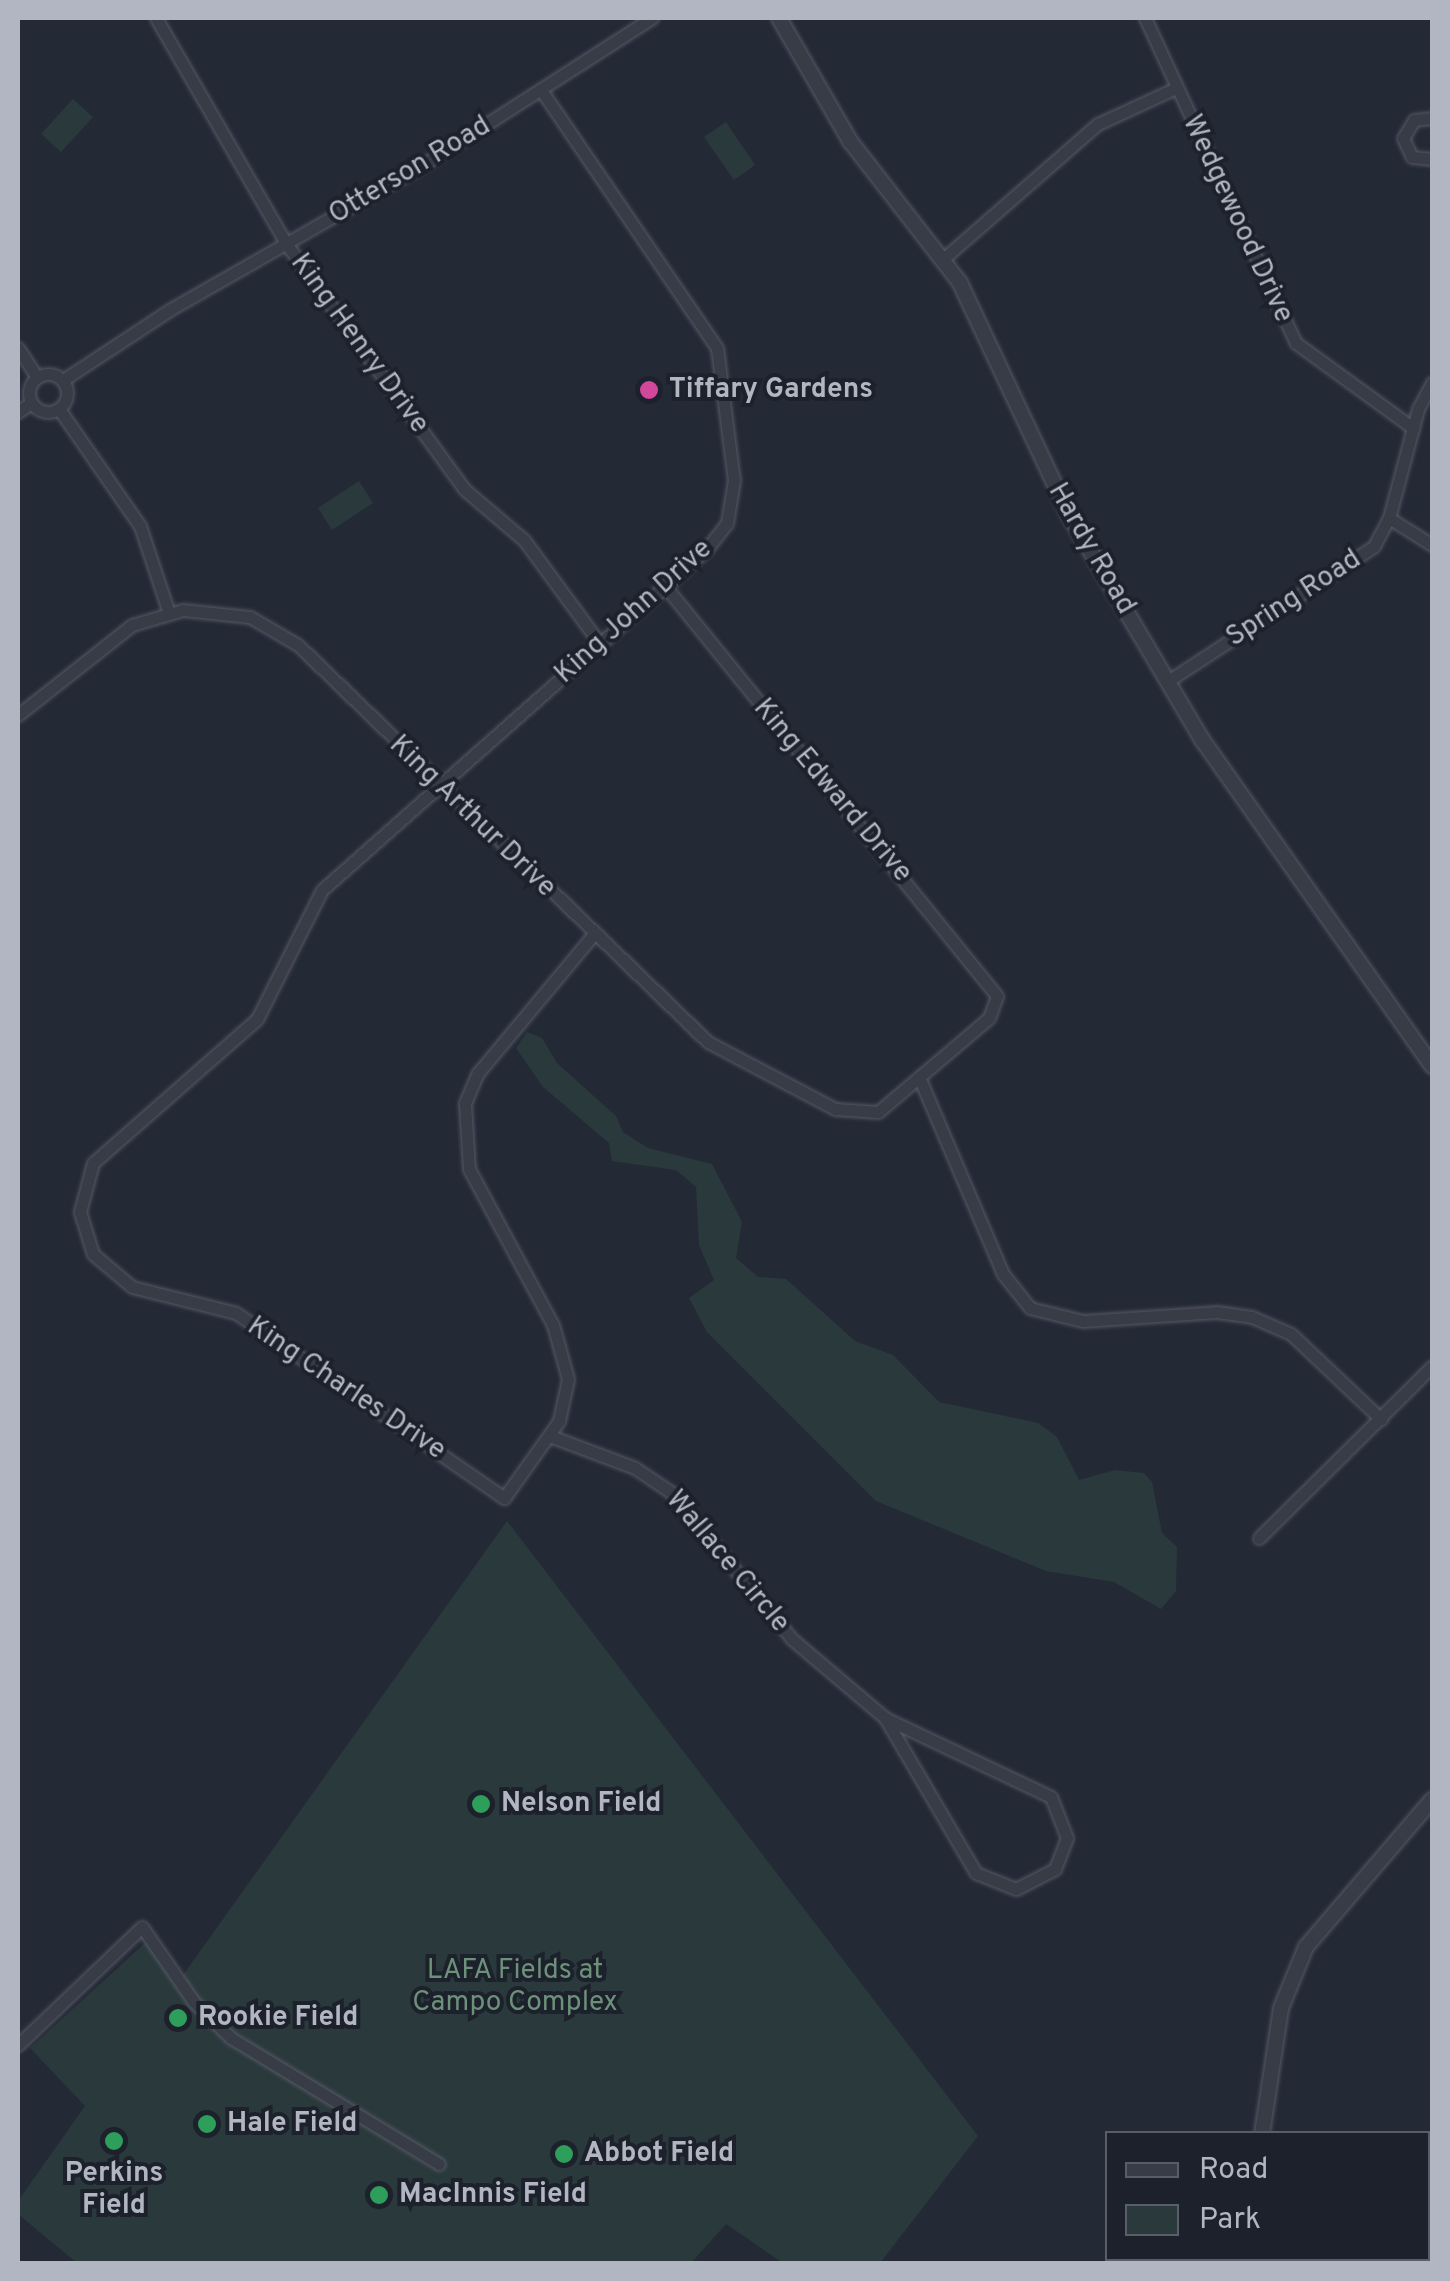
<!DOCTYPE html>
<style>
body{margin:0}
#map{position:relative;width:1450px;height:2281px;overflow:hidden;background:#242936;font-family:Overpass,sans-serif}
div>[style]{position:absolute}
.green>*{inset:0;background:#2a393b}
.roads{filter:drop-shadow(0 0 2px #555964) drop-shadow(0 0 2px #555964)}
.minor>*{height:11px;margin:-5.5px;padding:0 5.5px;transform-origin:5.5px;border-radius:5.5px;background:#373c47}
.minor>.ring{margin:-5.5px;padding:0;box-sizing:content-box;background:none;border:11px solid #373c47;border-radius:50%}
.tertiary>*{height:14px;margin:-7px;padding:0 7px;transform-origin:7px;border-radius:7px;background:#373c47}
.dots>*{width:28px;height:28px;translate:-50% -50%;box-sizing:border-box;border:5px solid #1c212b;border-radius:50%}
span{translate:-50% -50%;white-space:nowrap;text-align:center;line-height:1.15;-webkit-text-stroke:8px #1c212b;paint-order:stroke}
.street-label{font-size:28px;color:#b2b6c3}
.poi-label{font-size:28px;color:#b2b6c3;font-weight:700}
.left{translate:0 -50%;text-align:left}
.park-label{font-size:28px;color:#6c9079}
.frame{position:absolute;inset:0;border:20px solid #b2b6c3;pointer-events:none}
.legend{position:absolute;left:1105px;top:2131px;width:325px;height:130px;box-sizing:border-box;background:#1c212b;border:2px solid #585d68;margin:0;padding:12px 18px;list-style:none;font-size:30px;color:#b2b6c3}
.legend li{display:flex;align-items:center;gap:20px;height:50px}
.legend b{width:50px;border:2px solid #585d68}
</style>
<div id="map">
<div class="green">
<i style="clip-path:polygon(73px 99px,93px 117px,61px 152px,41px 134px)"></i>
<i style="clip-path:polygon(726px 122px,755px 165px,734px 180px,704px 137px)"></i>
<i style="clip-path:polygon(359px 481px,373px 503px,332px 530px,318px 508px)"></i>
<i style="clip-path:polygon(527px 1032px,542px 1038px,557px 1063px,616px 1116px,623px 1132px,648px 1148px,712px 1164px,742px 1222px,736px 1258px,758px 1277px,786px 1279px,855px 1341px,893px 1355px,939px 1402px,1038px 1423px,1057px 1437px,1079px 1480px,1115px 1470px,1144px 1473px,1152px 1482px,1162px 1533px,1177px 1547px,1176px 1591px,1161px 1609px,1114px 1582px,1046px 1571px,876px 1501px,707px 1332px,689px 1298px,714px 1280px,699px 1245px,696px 1187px,676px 1170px,612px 1161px,609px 1143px,543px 1087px,516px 1048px)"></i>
<i style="clip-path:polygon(507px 1521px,978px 2136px,880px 2263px,783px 2263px,726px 2224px,691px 2263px,77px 2263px,18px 2214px,18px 2201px,85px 2106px,30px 2048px,146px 1942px,176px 1985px)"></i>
</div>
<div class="roads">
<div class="minor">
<i style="left:156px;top:18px;width:262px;rotate:60deg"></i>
<i style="left:287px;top:245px;width:301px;rotate:54deg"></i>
<i style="left:464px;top:489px;width:79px;rotate:40.4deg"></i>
<i style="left:524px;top:540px;width:129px;rotate:53.8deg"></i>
<i style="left:1145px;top:18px;width:358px;rotate:65.1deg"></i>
<i style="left:1296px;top:343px;width:145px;rotate:36deg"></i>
<i style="left:541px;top:90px;width:312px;rotate:55.7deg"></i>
<i style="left:717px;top:348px;width:133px;rotate:82.7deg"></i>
<i style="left:734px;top:480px;width:44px;rotate:99.2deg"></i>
<i style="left:727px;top:523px;width:33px;rotate:128deg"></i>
<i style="left:707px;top:549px;width:514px;rotate:138.47deg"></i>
<i style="left:322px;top:890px;width:144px;rotate:116.7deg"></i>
<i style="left:257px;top:1019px;width:218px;rotate:138.7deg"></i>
<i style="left:93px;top:1163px;width:51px;rotate:104.9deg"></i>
<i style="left:80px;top:1212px;width:44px;rotate:72.8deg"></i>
<i style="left:93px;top:1254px;width:51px;rotate:40.2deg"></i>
<i style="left:132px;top:1287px;width:107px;rotate:14deg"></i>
<i style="left:236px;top:1313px;width:326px;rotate:34.6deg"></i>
<i style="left:504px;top:1498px;width:95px;rotate:-54.5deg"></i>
<i style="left:559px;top:1421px;width:43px;rotate:-77.9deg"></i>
<i style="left:568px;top:1379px;width:56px;rotate:-105.5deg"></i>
<i style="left:553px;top:1325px;width:177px;rotate:-118.3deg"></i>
<i style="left:469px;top:1169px;width:66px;rotate:-93.5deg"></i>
<i style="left:465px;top:1103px;width:33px;rotate:-67deg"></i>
<i style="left:478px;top:1073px;width:180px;rotate:-50.2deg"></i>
<i style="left:1432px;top:118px;width:18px;rotate:174deg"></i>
<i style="left:1414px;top:120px;width:21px;rotate:121deg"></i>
<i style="left:1403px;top:138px;width:21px;rotate:65deg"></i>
<i style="left:1412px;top:157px;width:20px;rotate:6deg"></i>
<i style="left:943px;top:259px;width:206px;rotate:-41.1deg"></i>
<i style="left:1098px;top:124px;width:86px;rotate:-24.8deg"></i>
<i style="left:18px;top:348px;width:35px;rotate:57deg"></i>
<i class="ring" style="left:29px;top:374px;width:27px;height:27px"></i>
<i style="left:63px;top:380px;width:129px;rotate:-33.3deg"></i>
<i style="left:171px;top:309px;width:281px;rotate:-29.7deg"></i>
<i style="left:415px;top:170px;width:282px;rotate:-32.7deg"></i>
<i style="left:59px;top:409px;width:142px;rotate:55.3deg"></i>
<i style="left:140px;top:526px;width:92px;rotate:71.6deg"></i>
<i style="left:18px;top:412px;width:16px;rotate:-35deg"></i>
<i style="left:1389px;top:518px;width:51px;rotate:32.1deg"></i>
<i style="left:1168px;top:681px;width:246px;rotate:-33.2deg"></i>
<i style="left:1374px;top:546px;width:32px;rotate:-62deg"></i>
<i style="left:1389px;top:518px;width:113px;rotate:-75.1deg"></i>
<i style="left:1418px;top:409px;width:30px;rotate:-62deg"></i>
<i style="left:18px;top:715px;width:145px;rotate:-38.3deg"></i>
<i style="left:132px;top:625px;width:53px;rotate:-16.4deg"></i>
<i style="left:183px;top:610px;width:67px;rotate:6deg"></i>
<i style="left:250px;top:617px;width:56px;rotate:30.3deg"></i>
<i style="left:298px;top:645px;width:571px;rotate:44.08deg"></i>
<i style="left:708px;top:1042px;width:144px;rotate:27.8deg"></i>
<i style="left:835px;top:1109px;width:43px;rotate:4deg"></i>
<i style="left:878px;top:1112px;width:145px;rotate:-40.3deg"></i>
<i style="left:989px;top:1018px;width:23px;rotate:-70deg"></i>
<i style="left:997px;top:996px;width:528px;rotate:-129deg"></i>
<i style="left:919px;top:1077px;width:214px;rotate:66.9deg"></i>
<i style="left:1003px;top:1274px;width:43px;rotate:51.5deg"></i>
<i style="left:1030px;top:1308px;width:55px;rotate:13.8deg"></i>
<i style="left:1083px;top:1321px;width:134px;rotate:-3.8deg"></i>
<i style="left:1217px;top:1312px;width:35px;rotate:8deg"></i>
<i style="left:1252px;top:1317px;width:43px;rotate:23.6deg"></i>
<i style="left:1291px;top:1334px;width:124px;rotate:43.4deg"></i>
<i style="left:550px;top:1436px;width:91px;rotate:20.6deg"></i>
<i style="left:635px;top:1468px;width:45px;rotate:34deg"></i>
<i style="left:672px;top:1493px;width:189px;rotate:50.6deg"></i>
<i style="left:792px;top:1639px;width:122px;rotate:40.3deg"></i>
<i style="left:885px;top:1718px;width:180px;rotate:59.6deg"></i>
<i style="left:976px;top:1873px;width:43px;rotate:21.8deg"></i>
<i style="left:1016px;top:1889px;width:44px;rotate:-27.1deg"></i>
<i style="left:1055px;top:1869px;width:33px;rotate:-69deg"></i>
<i style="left:1067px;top:1838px;width:44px;rotate:-111.3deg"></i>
<i style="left:1051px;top:1797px;width:184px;rotate:-154.6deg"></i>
<i style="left:1259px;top:1538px;width:244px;rotate:-44.8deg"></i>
<i style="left:18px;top:2045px;width:171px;rotate:-43.6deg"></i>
<i style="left:142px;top:1927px;width:91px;rotate:55.3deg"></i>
<i style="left:194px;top:2002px;width:52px;rotate:44.2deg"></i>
<i style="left:231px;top:2038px;width:243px;rotate:31.2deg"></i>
</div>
<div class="tertiary">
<i style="left:779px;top:18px;width:142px;rotate:60deg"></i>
<i style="left:850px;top:141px;width:180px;rotate:52.2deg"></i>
<i style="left:960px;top:283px;width:254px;rotate:64.8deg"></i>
<i style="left:1068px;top:513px;width:265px;rotate:59.4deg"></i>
<i style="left:1203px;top:741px;width:398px;rotate:54.8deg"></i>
<i style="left:1262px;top:2134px;width:127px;rotate:-81.4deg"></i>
<i style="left:1281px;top:2008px;width:66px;rotate:-67.7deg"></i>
<i style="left:1306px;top:1947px;width:194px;rotate:-49.4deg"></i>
<i style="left:1248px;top:2264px;width:6px;rotate:-81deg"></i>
</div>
</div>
<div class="dots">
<i style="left:649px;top:390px;background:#d1479c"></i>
<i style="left:481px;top:1804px;background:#2e9e5b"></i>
<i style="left:178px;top:2018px;background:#2e9e5b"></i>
<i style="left:207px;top:2124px;background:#2e9e5b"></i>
<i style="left:114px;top:2141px;background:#2e9e5b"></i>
<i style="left:564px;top:2154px;background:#2e9e5b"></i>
<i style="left:379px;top:2195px;background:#2e9e5b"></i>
</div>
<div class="street-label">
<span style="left:410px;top:171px;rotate:-31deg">Otterson Road</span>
<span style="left:1237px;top:219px;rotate:65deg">Wedgewood Drive</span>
<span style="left:359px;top:344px;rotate:54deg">King Henry Drive</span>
<span style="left:1091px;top:549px;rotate:60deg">Hardy Road</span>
<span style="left:1294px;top:599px;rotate:-33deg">Spring Road</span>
<span style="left:634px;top:612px;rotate:-42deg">King John Drive</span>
<span style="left:832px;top:791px;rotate:50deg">King Edward Drive</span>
<span style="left:472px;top:817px;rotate:44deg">King Arthur Drive</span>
<span style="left:346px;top:1389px;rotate:34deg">King Charles Drive</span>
<span style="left:727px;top:1562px;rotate:50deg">Wallace Circle</span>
</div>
<div class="poi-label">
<span class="left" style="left:669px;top:390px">Tiffary Gardens</span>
<span class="left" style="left:501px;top:1804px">Nelson Field</span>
<span class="left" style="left:198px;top:2018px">Rookie Field</span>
<span class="left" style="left:227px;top:2124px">Hale Field</span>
<span class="left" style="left:584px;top:2154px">Abbot Field</span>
<span style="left:114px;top:2190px">Perkins<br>Field</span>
<span class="left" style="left:399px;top:2195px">MacInnis Field</span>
</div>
<div class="park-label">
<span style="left:515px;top:1987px">LAFA Fields at<br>Campo Complex</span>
</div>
<div class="frame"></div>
<ul class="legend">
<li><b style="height:12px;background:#373c47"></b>Road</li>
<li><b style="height:28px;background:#2a393b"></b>Park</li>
</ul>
</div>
